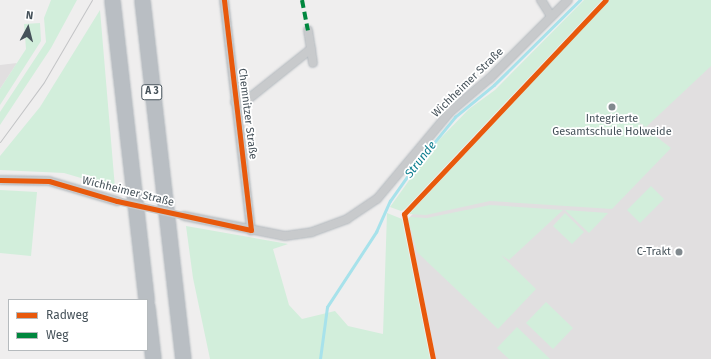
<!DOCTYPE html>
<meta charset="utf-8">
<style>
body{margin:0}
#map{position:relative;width:711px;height:359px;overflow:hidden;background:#efeeee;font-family:"Fira Sans",sans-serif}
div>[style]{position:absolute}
.education>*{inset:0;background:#e1dfe0}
.green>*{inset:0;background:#d2eedb}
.stream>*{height:2.5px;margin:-1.25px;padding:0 1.25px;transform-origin:1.25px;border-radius:1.25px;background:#a7e2eb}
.roads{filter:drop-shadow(0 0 1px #b3b9be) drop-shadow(0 0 1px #b3b9be)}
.minor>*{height:8px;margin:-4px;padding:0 4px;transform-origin:4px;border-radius:4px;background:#c8cacc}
.motorway>*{height:15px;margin:-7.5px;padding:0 7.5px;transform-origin:7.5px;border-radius:7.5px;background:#b9bec3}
.tram>*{height:1px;margin:-0.5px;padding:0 0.5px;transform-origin:0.5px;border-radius:0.5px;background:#c3c4c6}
.minor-bridge>*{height:8px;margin:-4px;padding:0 4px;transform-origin:4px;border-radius:4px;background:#c8cacc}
.quiet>*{height:4px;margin-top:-2px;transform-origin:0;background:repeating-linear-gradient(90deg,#00873e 0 8px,transparent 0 12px)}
.cycleway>*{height:5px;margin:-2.5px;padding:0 2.5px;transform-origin:2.5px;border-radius:2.5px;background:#e8590c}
.dots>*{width:11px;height:11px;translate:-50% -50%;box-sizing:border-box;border:2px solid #fff;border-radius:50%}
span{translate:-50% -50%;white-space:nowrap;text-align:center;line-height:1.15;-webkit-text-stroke:3.5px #fff;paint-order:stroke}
.shield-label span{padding:1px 3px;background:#fff;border:1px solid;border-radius:3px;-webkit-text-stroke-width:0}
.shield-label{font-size:10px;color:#46525a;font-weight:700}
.street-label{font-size:11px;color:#46525a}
.poi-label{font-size:11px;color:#46525a}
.right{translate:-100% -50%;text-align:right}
.water-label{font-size:12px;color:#0e7e8f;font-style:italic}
.legend{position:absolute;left:8px;top:299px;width:140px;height:52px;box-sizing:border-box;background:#fff;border:1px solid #b5babd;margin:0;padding:5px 7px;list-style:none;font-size:12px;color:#46525a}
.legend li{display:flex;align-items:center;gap:8px;height:20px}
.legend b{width:20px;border:1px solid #b5babd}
.north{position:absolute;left:8px;top:8px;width:40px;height:40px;-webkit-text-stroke:3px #fff;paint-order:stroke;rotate:7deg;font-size:11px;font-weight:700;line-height:16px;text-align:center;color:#46525a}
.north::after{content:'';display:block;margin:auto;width:14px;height:18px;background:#46525a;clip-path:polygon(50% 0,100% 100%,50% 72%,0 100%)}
</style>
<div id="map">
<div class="education">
<i style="clip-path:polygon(615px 0,711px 0,711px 359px,436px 359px,408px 219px)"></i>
<i style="clip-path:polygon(17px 63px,0 89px,0 65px)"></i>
</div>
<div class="green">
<i style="clip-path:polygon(51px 0,77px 0,51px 48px,0 125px,0 112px,46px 42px,44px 18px)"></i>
<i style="clip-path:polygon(584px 0,602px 0,405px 209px,401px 211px,390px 207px,436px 143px,469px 109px,495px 90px)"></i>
<i style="clip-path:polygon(609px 0,711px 0,711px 66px,646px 127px,629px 116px,671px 148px,612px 209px,490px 201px,426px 215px,409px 214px)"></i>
<i style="clip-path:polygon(100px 10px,115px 188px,64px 173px,0 170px,0 156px,40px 107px)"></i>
<i style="clip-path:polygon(40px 23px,41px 41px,0 105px,0 89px,26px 49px,24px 24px)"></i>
<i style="clip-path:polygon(651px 186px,664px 199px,640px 223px,627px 210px)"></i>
<i style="clip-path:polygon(0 190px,37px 192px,31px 256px,0 253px)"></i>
<i style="clip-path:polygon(490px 205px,563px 210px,509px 260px,501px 255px,536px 289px,498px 329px,417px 252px,408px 219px,410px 217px,427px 218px)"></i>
<i style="clip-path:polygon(565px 210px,608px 213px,589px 233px)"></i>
<i style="clip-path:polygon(387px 213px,402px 219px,430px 359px,210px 359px,193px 278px,186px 226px,288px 244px,273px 249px,289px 305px,302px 319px,335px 311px,348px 326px,383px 334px)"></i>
<i style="clip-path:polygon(565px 213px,584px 232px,572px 244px,553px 226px)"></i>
<i style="clip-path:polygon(546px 302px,573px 328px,553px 349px,526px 323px)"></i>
<i style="clip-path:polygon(517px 327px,550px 359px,509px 359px,497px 348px)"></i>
</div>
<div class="stream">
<i style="left:320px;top:359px;width:52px;rotate:-82.3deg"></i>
<i style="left:327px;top:307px;width:90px;rotate:-56.8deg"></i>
<i style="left:376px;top:232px;width:34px;rotate:-66deg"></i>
<i style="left:390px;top:201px;width:35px;rotate:-55deg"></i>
<i style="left:410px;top:172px;width:71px;rotate:-50.7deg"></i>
<i style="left:455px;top:117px;width:50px;rotate:-39.4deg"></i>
<i style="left:494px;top:85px;width:121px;rotate:-44.7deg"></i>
</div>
<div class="roads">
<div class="minor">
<i style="left:224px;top:0;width:232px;rotate:83.3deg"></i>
<i style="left:541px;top:0;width:19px;rotate:58deg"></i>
<i style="left:311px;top:49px;width:14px;rotate:82deg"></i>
<i style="left:235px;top:102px;width:12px;rotate:-9deg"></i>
<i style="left:247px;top:100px;width:82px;rotate:-38.6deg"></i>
<i style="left:311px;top:49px;width:19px;rotate:-99deg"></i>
<i style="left:0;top:180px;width:49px;rotate:1.2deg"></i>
<i style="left:49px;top:181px;width:71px;rotate:16.4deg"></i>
<i style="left:184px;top:216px;width:103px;rotate:11.2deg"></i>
<i style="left:285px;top:236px;width:27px;rotate:-8deg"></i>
<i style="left:312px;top:232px;width:37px;rotate:-20deg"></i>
<i style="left:347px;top:219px;width:36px;rotate:-34deg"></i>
<i style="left:377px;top:199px;width:114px;rotate:-50deg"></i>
<i style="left:450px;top:112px;width:52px;rotate:-40.4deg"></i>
<i style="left:490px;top:78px;width:110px;rotate:-45deg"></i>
</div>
<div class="motorway">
<i style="left:112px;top:0;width:302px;rotate:83.5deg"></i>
<i style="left:142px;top:0;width:361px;rotate:83.5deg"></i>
<i style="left:147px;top:307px;width:52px;rotate:83.4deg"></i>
</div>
</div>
<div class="tram">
<i style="left:0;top:142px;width:74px;rotate:-53.7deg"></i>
<i style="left:44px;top:82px;width:95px;rotate:-59.7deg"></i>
</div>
<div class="minor-bridge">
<i style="left:117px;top:201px;width:69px;rotate:12.6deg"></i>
</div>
<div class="quiet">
<i style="left:302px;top:0;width:31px;rotate:79deg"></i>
</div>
<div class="cycleway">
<i style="left:0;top:180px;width:49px;rotate:1.2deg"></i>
<i style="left:49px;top:181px;width:71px;rotate:16.4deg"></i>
<i style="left:117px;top:201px;width:137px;rotate:12.2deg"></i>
<i style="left:251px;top:230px;width:232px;rotate:-96.7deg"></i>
<i style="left:433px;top:359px;width:148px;rotate:-101.3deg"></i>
<i style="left:404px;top:214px;width:294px;rotate:-46.7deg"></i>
</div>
<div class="dots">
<i style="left:612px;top:107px;background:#81898e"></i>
<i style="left:679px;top:252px;background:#81898e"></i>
</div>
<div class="shield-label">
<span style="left:152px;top:92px">A 3</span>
</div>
<div class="street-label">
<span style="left:468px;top:83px;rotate:-44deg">Wichheimer Straße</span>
<span style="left:247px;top:114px;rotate:83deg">Chemnitzer Straße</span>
<span style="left:128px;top:192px;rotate:14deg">Wichheimer Straße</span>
</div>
<div class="poi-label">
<span style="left:612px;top:126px">Integrierte<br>Gesamtschule Holweide</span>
<span class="right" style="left:671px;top:252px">C-Trakt</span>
</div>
<div class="water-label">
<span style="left:421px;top:160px;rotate:-52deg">Strunde</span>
</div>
<ul class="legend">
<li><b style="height:5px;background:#e8590c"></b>Radweg</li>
<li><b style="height:5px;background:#00873e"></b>Weg</li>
</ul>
<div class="north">N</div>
</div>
